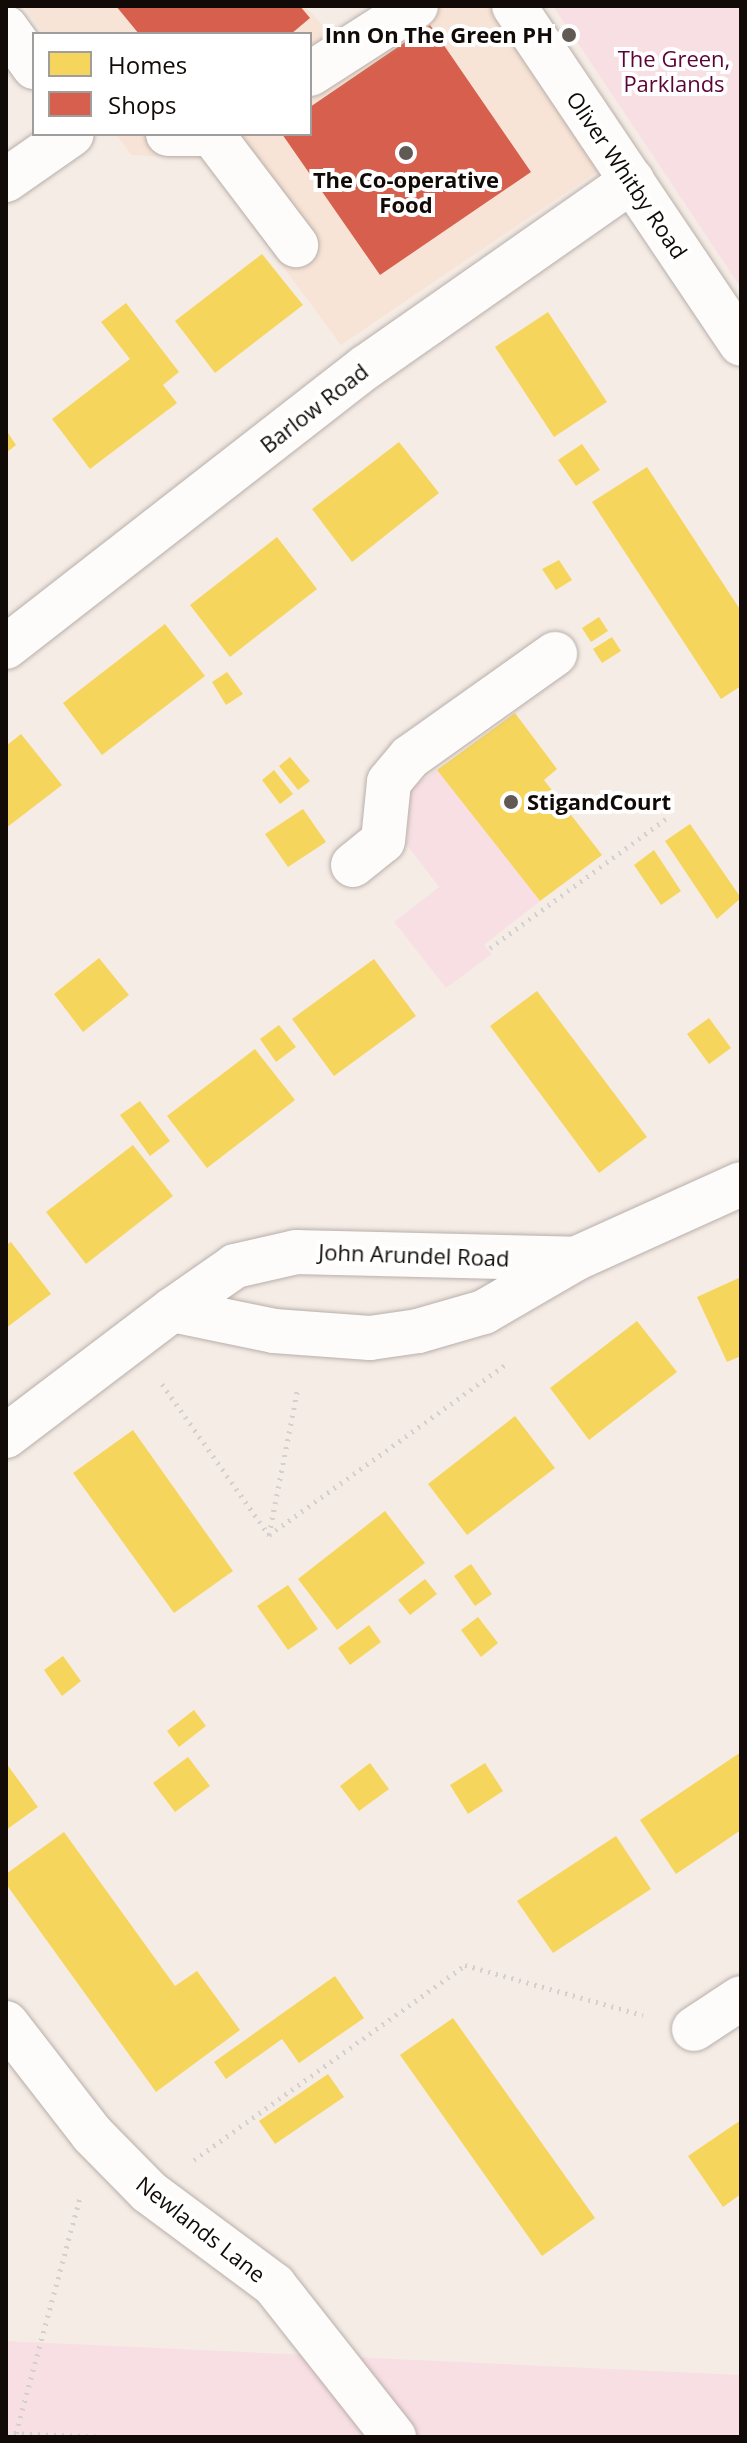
<!DOCTYPE html>
<style>
body{margin:0}
#map{position:relative;width:747px;height:2443px;overflow:hidden;background:#f6ece6;font-family:"Open Sans",sans-serif}
div>[style]{position:absolute}
.built>*{inset:0;background:#f8e4d6}
.green>*{inset:0;background:#f8dfe3}
.homes>*{inset:0;background:#f6d55c}
.shops>*{inset:0;background:#d6604d}
.path>*{height:5px;margin-top:-2.5px;transform-origin:0;background:repeating-linear-gradient(90deg,#d3d1cf 0 2px,transparent 0 8px)}
.roads{filter:drop-shadow(0 0 2px #b7afaa) drop-shadow(0 0 2px #b7afaa)}
.minor>*{height:44px;margin:-22px;padding:0 22px;transform-origin:22px;border-radius:22px;background:#fefcfb}
.dots>*{width:22px;height:22px;translate:-50% -50%;box-sizing:border-box;border:4px solid #fff;border-radius:50%}
span{translate:-50% -50%;white-space:nowrap;text-align:center;line-height:1.15;-webkit-text-stroke:8px #fff;paint-order:stroke}
.poi-label{font-size:22px;color:#110a06;font-weight:700}
.right{translate:-100% -50%;text-align:right}
.left{translate:0 -50%;text-align:left}
.park-label{font-size:22px;color:#5c0435}
.street-label{font-size:22px;color:#110a06}
.frame{position:absolute;inset:0;border:8px solid #110a06;pointer-events:none}
.legend{position:absolute;left:32px;top:32px;width:280px;height:104px;box-sizing:border-box;background:#fff;border:2px solid #a09d9b;margin:0;padding:10px 14px;list-style:none;font-size:24px;color:#110a06}
.legend li{display:flex;align-items:center;gap:16px;height:40px}
.legend b{width:40px;border:2px solid #a09d9b}
</style>
<div id="map">
<div class="built">
<i style="clip-path:polygon(24px 6px,305px 6px,357px 62px,440px 6px,492px 6px,601px 169px,341px 345px,203px 159px,131px 155px,116px 134px,310px 134px,310px 34px,44px 34px)"></i>
</div>
<div class="green">
<i style="clip-path:polygon(553px 6px,741px 6px,741px 288px)"></i>
<i style="clip-path:polygon(437px 770px,540px 901px,484px 945px,492px 954px,446px 988px,394px 922px,439px 887px,407px 845px,410px 789px)"></i>
<i style="clip-path:polygon(6px 2341px,741px 2375px,741px 2437px,6px 2437px)"></i>
</div>
<div class="homes">
<i style="clip-path:polygon(262px 254px,303px 305px,215px 373px,175px 321px)"></i>
<i style="clip-path:polygon(126px 303px,179px 372px,163px 385px,177px 403px,90px 469px,52px 419px,130px 359px,101px 322px)"></i>
<i style="clip-path:polygon(548px 312px,607px 402px,554px 437px,495px 347px)"></i>
<i style="clip-path:polygon(6px 430px,16px 445px,6px 453px)"></i>
<i style="clip-path:polygon(399px 442px,439px 493px,352px 562px,312px 509px)"></i>
<i style="clip-path:polygon(582px 444px,600px 470px,576px 486px,558px 460px)"></i>
<i style="clip-path:polygon(647px 467px,741px 611px,741px 686px,721px 699px,592px 502px)"></i>
<i style="clip-path:polygon(277px 537px,317px 589px,230px 657px,190px 605px)"></i>
<i style="clip-path:polygon(559px 560px,572px 580px,556px 590px,542px 569px)"></i>
<i style="clip-path:polygon(599px 617px,608px 631px,591px 642px,582px 628px)"></i>
<i style="clip-path:polygon(165px 624px,205px 676px,102px 755px,63px 703px)"></i>
<i style="clip-path:polygon(612px 637px,621px 651px,602px 663px,593px 649px)"></i>
<i style="clip-path:polygon(227px 672px,243px 694px,226px 705px,212px 682px)"></i>
<i style="clip-path:polygon(515px 713px,557px 769px,544px 780px,602px 855px,540px 901px,437px 770px)"></i>
<i style="clip-path:polygon(21px 734px,62px 785px,6px 828px,6px 746px)"></i>
<i style="clip-path:polygon(290px 757px,310px 781px,298px 790px,279px 766px)"></i>
<i style="clip-path:polygon(274px 770px,293px 794px,280px 804px,262px 780px)"></i>
<i style="clip-path:polygon(303px 809px,326px 842px,288px 867px,265px 834px)"></i>
<i style="clip-path:polygon(690px 824px,741px 898px,717px 919px,665px 841px)"></i>
<i style="clip-path:polygon(654px 850px,681px 891px,661px 905px,634px 865px)"></i>
<i style="clip-path:polygon(99px 958px,129px 995px,83px 1032px,54px 994px)"></i>
<i style="clip-path:polygon(374px 959px,416px 1016px,334px 1076px,292px 1019px)"></i>
<i style="clip-path:polygon(537px 991px,647px 1137px,599px 1173px,490px 1026px)"></i>
<i style="clip-path:polygon(709px 1018px,731px 1048px,709px 1064px,687px 1034px)"></i>
<i style="clip-path:polygon(279px 1025px,296px 1047px,276px 1062px,260px 1039px)"></i>
<i style="clip-path:polygon(255px 1049px,295px 1100px,207px 1168px,167px 1116px)"></i>
<i style="clip-path:polygon(140px 1101px,170px 1141px,150px 1156px,120px 1115px)"></i>
<i style="clip-path:polygon(133px 1145px,173px 1196px,86px 1264px,46px 1212px)"></i>
<i style="clip-path:polygon(11px 1242px,51px 1294px,6px 1328px,6px 1245px)"></i>
<i style="clip-path:polygon(741px 1277px,741px 1356px,727px 1362px,697px 1297px)"></i>
<i style="clip-path:polygon(637px 1321px,677px 1372px,589px 1440px,550px 1388px)"></i>
<i style="clip-path:polygon(515px 1416px,555px 1468px,467px 1535px,428px 1484px)"></i>
<i style="clip-path:polygon(133px 1430px,233px 1571px,174px 1613px,73px 1473px)"></i>
<i style="clip-path:polygon(385px 1511px,425px 1563px,337px 1630px,298px 1579px)"></i>
<i style="clip-path:polygon(471px 1564px,492px 1594px,475px 1606px,454px 1576px)"></i>
<i style="clip-path:polygon(425px 1579px,437px 1594px,410px 1615px,398px 1600px)"></i>
<i style="clip-path:polygon(288px 1585px,318px 1629px,288px 1650px,257px 1606px)"></i>
<i style="clip-path:polygon(478px 1617px,498px 1643px,481px 1657px,461px 1630px)"></i>
<i style="clip-path:polygon(369px 1625px,381px 1642px,350px 1665px,338px 1648px)"></i>
<i style="clip-path:polygon(63px 1656px,81px 1681px,62px 1696px,44px 1670px)"></i>
<i style="clip-path:polygon(194px 1710px,206px 1726px,179px 1747px,167px 1731px)"></i>
<i style="clip-path:polygon(741px 1752px,741px 1830px,676px 1874px,640px 1820px)"></i>
<i style="clip-path:polygon(188px 1757px,210px 1786px,175px 1812px,153px 1783px)"></i>
<i style="clip-path:polygon(6px 1763px,38px 1807px,6px 1830px)"></i>
<i style="clip-path:polygon(370px 1763px,389px 1789px,359px 1811px,340px 1786px)"></i>
<i style="clip-path:polygon(485px 1763px,503px 1791px,468px 1814px,450px 1785px)"></i>
<i style="clip-path:polygon(64px 1832px,175px 1986px,197px 1971px,240px 2030px,156px 2092px,6px 1884px,6px 1874px)"></i>
<i style="clip-path:polygon(616px 1836px,651px 1889px,553px 1953px,517px 1901px)"></i>
<i style="clip-path:polygon(335px 1976px,364px 2018px,299px 2063px,282px 2039px,226px 2079px,214px 2062px)"></i>
<i style="clip-path:polygon(453px 2018px,595px 2218px,542px 2256px,400px 2055px)"></i>
<i style="clip-path:polygon(328px 2074px,344px 2097px,275px 2144px,259px 2121px)"></i>
<i style="clip-path:polygon(741px 2120px,741px 2194px,723px 2207px,688px 2156px)"></i>
</div>
<div class="shops">
<i style="clip-path:polygon(116px 6px,300px 6px,310px 18px,291px 34px,139px 34px)"></i>
<i style="clip-path:polygon(430px 25px,531px 172px,380px 275px,282px 134px,310px 134px,310px 107px)"></i>
</div>
<div class="path">
<i style="left:490px;top:948px;width:220px;rotate:-36.3deg"></i>
<i style="left:162px;top:1384px;width:185px;rotate:54.7deg"></i>
<i style="left:269px;top:1535px;width:292px;rotate:-35.8deg"></i>
<i style="left:269px;top:1535px;width:151px;rotate:-78.9deg"></i>
<i style="left:194px;top:2160px;width:334px;rotate:-35.7deg"></i>
<i style="left:465px;top:1965px;width:185px;rotate:15.7deg"></i>
<i style="left:6px;top:2433px;width:102px;rotate:2.2deg"></i>
<i style="left:16px;top:2433px;width:244px;rotate:-74.8deg"></i>
<i style="left:448px;top:2437px;width:135px"></i>
</div>
<div class="roads">
<div class="minor">
<i style="left:514px;top:6px;width:407px;rotate:56.1deg"></i>
<i style="left:6px;top:28px;width:48px;rotate:54.3deg"></i>
<i style="left:310px;top:74px;width:126px;rotate:-32.7deg"></i>
<i style="left:168px;top:134px;width:50px"></i>
<i style="left:214px;top:137px;width:136px;rotate:52.8deg"></i>
<i style="left:6px;top:180px;width:80px;rotate:-34.9deg"></i>
<i style="left:6px;top:647px;width:456px;rotate:-37.9deg"></i>
<i style="left:366px;top:367px;width:325px;rotate:-35deg"></i>
<i style="left:353px;top:865px;width:38px;rotate:-39deg"></i>
<i style="left:383px;top:841px;width:59px;rotate:-84.2deg"></i>
<i style="left:389px;top:782px;width:33px;rotate:-50deg"></i>
<i style="left:410px;top:757px;width:178px;rotate:-35.4deg"></i>
<i style="left:172px;top:1310px;width:77px;rotate:-34.9deg"></i>
<i style="left:235px;top:1266px;width:63px;rotate:-12.9deg"></i>
<i style="left:296px;top:1252px;width:279px;rotate:1.4deg"></i>
<i style="left:6px;top:1436px;width:208px;rotate:-37.2deg"></i>
<i style="left:172px;top:1310px;width:104px;rotate:11.6deg"></i>
<i style="left:274px;top:1331px;width:96px;rotate:4.2deg"></i>
<i style="left:370px;top:1338px;width:49px;rotate:-8.3deg"></i>
<i style="left:418px;top:1331px;width:69px;rotate:-16.1deg"></i>
<i style="left:484px;top:1312px;width:105px;rotate:-30.2deg"></i>
<i style="left:575px;top:1259px;width:182px;rotate:-24.3deg"></i>
<i style="left:6px;top:2023px;width:140px;rotate:52.2deg"></i>
<i style="left:92px;top:2134px;width:81px;rotate:45.5deg"></i>
<i style="left:149px;top:2192px;width:156px;rotate:36.6deg"></i>
<i style="left:274px;top:2285px;width:194px;rotate:51.7deg"></i>
<i style="left:694px;top:2029px;width:56px;rotate:-33.4deg"></i>
</div>
</div>
<div class="dots">
<i style="left:569px;top:35px;background:#615954"></i>
<i style="left:406px;top:153px;background:#615954"></i>
<i style="left:511px;top:802px;background:#615954"></i>
</div>
<div class="poi-label">
<span class="right" style="left:553px;top:35px">Inn On The Green PH</span>
<span style="left:406px;top:192px">The Co-operative<br>Food</span>
<span class="left" style="left:527px;top:802px">StigandCourt</span>
</div>
<div class="park-label">
<span style="left:674px;top:71px">The Green,<br>Parklands</span>
</div>
<div class="street-label">
<span style="left:627px;top:175px;rotate:56deg">Oliver Whitby Road</span>
<span style="left:314px;top:408px;rotate:-38deg">Barlow Road</span>
<span style="left:414px;top:1255px;rotate:2deg">John Arundel Road</span>
<span style="left:201px;top:2229px;rotate:38deg">Newlands Lane</span>
</div>
<div class="frame"></div>
<ul class="legend">
<li><b style="height:22px;background:#f6d55c"></b>Homes</li>
<li><b style="height:22px;background:#d6604d"></b>Shops</li>
</ul>
</div>
